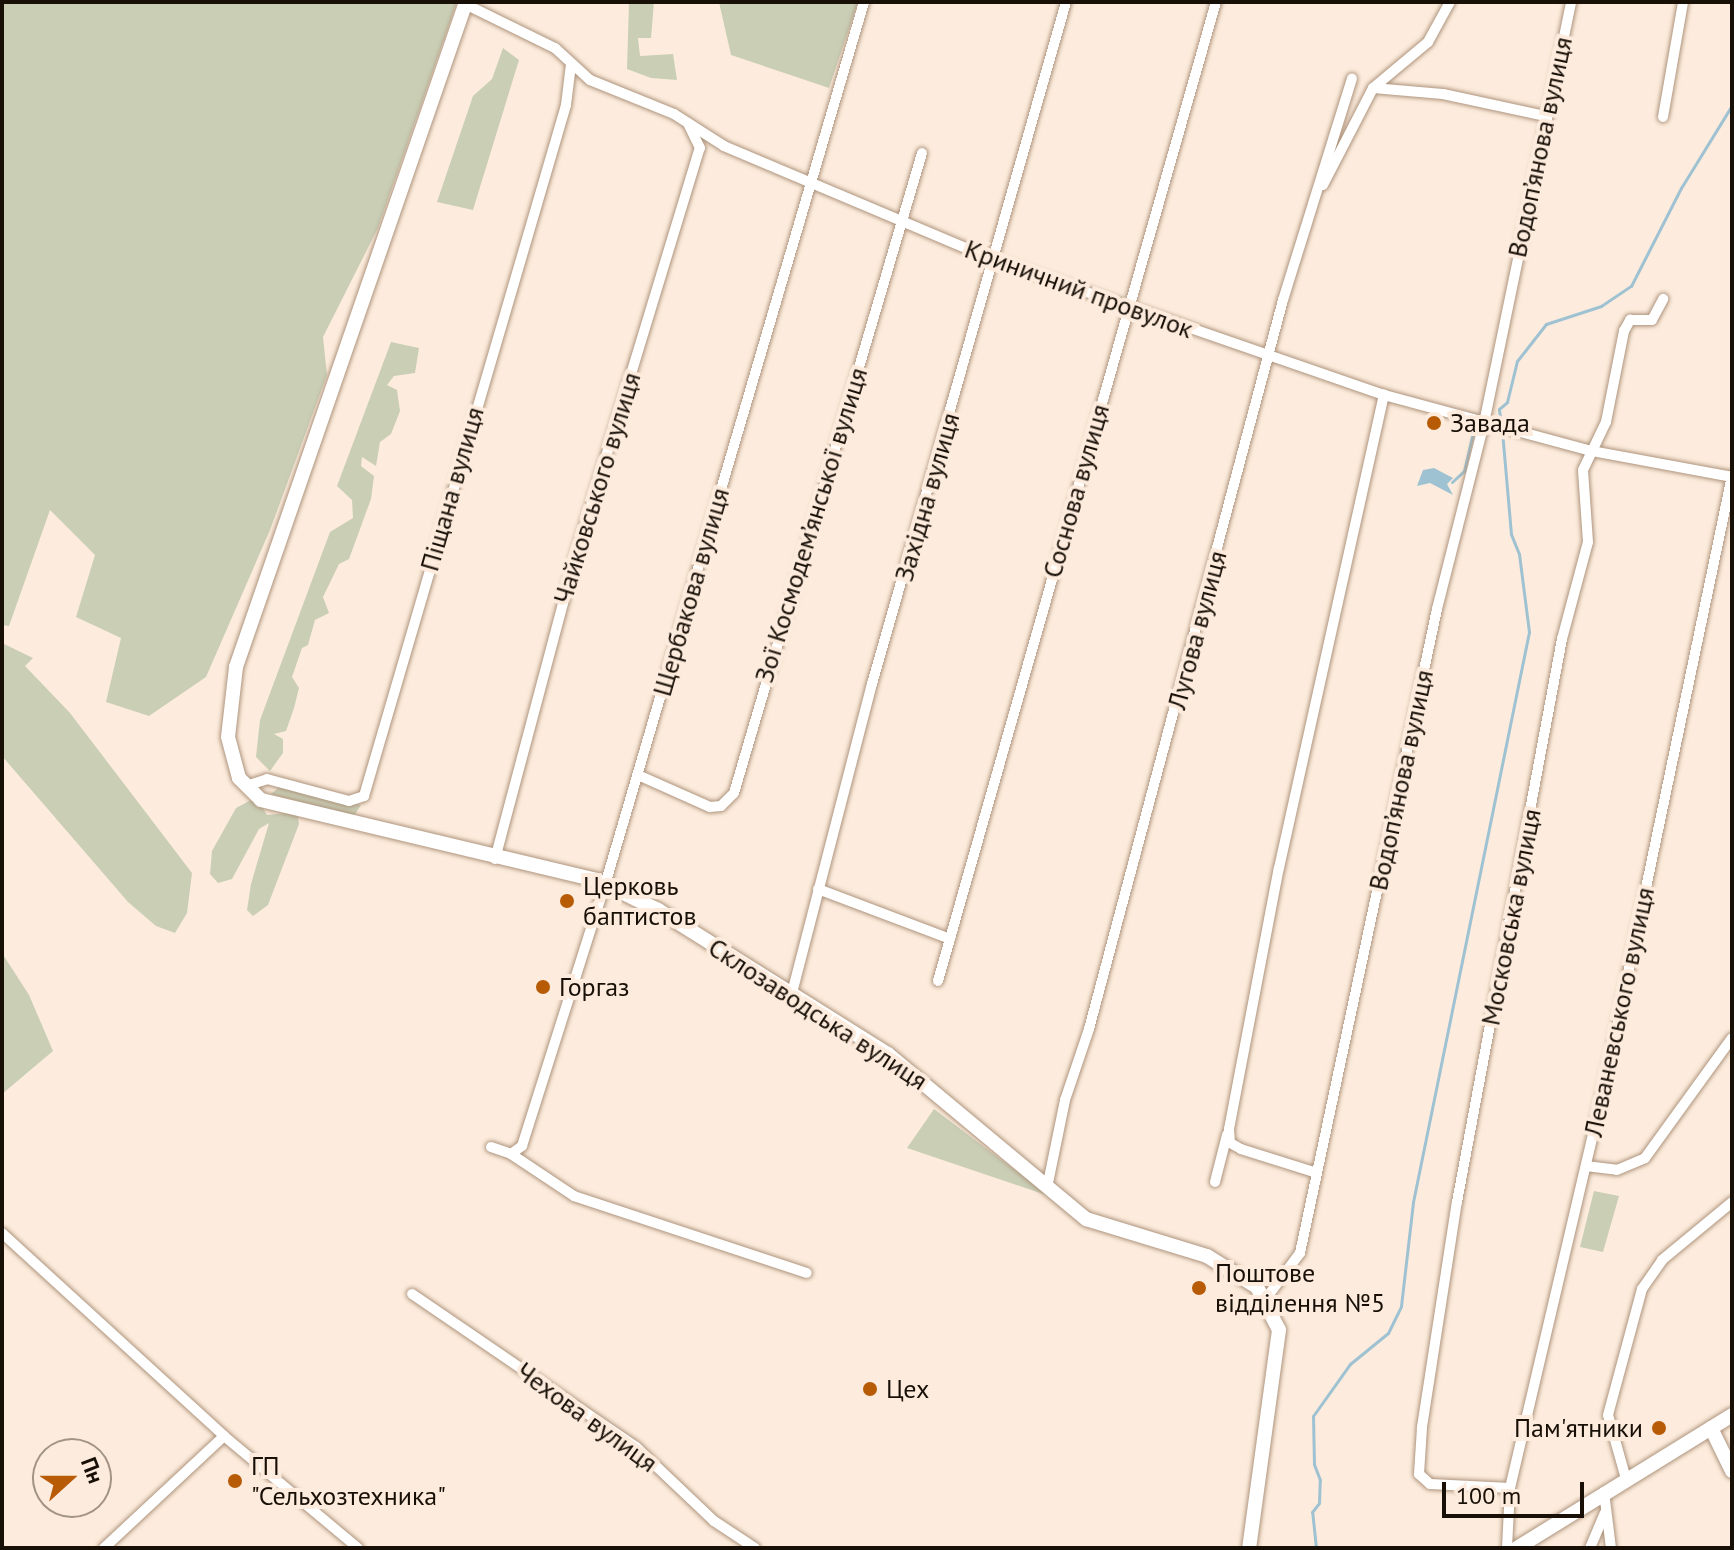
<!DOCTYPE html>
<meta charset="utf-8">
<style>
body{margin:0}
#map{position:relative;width:1734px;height:1550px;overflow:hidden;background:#fdecdd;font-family:"PT Sans",sans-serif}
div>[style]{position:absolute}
.green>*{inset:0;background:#c9ceb5}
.water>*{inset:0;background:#9fc2d2}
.stream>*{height:3px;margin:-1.5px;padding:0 1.5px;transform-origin:1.5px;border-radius:1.5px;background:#9fc2d2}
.roads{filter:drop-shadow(0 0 2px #ae947d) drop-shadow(0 0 2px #ae947d)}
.minor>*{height:10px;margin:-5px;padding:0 5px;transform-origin:5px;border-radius:5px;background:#fff}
.tertiary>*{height:14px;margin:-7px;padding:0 7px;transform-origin:7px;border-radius:7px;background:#fff}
.dots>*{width:22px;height:22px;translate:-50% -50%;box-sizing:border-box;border:4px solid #fdecdd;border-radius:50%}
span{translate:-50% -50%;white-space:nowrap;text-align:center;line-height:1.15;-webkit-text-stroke:8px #fdecdd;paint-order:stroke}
.street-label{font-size:26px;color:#180f07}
.poi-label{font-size:26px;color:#180f07}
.left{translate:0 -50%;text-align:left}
.right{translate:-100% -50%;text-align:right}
.frame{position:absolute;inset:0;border:4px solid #180f07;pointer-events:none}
.north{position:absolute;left:32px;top:1438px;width:80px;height:80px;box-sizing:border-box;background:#fdecdd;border:2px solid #a19487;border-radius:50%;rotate:69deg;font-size:22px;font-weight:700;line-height:32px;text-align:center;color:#180f07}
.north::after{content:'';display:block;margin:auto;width:28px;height:36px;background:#b85b07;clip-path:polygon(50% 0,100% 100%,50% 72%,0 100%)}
.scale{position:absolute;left:1442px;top:1482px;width:142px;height:36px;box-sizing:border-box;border:4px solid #180f07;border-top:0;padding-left:10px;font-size:24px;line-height:28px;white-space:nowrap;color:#180f07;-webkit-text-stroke:6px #fdecdd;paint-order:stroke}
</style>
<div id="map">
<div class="green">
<i style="clip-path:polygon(2px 2px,457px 2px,378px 228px,323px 337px,327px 375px,270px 530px,206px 677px,149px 716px,106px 702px,121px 638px,76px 617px,95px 555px,50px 510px,9px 626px,2px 625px)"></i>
<i style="clip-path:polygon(629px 2px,654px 2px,651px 38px,638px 38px,640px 56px,673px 54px,677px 80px,651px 78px,627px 69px)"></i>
<i style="clip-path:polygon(719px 2px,858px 2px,829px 88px,731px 55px)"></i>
<i style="clip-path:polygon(503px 48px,519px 60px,473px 210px,437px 202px,473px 96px,492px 79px)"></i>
<i style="clip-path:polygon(391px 342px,419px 348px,415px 373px,394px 376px,387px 385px,397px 390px,400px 411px,391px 434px,380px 442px,376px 466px,362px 457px,361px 466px,374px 476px,371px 499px,349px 559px,339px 564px,323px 597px,329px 613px,315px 620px,308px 645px,302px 648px,292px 677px,299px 688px,294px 708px,286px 731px,274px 734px,283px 739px,283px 753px,270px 771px,256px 757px,260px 720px,330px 532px,353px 518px,352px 500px,337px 486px)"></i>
<i style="clip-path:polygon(2px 643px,33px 658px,25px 666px,70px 713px,192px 873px,187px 913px,175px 933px,156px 926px,128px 902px,2px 756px)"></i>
<i style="clip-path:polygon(284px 783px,306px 795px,361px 805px,354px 816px,271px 794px)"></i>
<i style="clip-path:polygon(251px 800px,260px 803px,267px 815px,297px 812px,299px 824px,268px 905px,253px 916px,247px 910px,251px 884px,269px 823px,259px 829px,232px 879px,218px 883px,210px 874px,212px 851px,236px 808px)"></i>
<i style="clip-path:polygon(2px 953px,29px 995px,53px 1051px,2px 1094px)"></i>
<i style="clip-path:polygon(934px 1109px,1049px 1196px,907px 1148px)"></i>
<i style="clip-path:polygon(1594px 1191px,1619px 1196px,1603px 1252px,1580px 1247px)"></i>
</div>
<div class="water">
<i style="clip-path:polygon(1434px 468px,1453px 478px,1447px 484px,1453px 495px,1430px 483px,1417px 486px,1423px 470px)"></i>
</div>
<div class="stream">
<i style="left:1501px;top:424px;width:15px;rotate:-98deg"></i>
<i style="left:1499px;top:409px;width:11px;rotate:-41deg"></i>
<i style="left:1507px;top:402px;width:42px;rotate:-76.3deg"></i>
<i style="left:1517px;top:361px;width:47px;rotate:-51.9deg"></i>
<i style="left:1546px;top:324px;width:58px;rotate:-18.1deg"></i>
<i style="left:1601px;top:306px;width:36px;rotate:-34deg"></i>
<i style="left:1631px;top:286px;width:110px;rotate:-63deg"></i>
<i style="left:1681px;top:188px;width:97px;rotate:-58.4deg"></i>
<i style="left:1452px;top:482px;width:16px;rotate:-43deg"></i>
<i style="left:1464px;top:471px;width:40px;rotate:-77deg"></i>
<i style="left:1473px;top:432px;width:22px;rotate:-5deg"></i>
<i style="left:1316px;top:1548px;width:36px;rotate:-96deg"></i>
<i style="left:1312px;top:1512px;width:11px;rotate:-52deg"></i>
<i style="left:1319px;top:1503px;width:23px;rotate:-88deg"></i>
<i style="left:1320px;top:1480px;width:17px;rotate:-111deg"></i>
<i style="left:1314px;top:1464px;width:48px;rotate:-91.2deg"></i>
<i style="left:1313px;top:1416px;width:64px;rotate:-54.6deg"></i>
<i style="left:1350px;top:1364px;width:49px;rotate:-39.2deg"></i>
<i style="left:1388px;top:1333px;width:30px;rotate:-64deg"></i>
<i style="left:1401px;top:1306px;width:105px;rotate:-83.4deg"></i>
<i style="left:1413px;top:1202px;width:582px;rotate:-78.5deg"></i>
<i style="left:1529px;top:632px;width:79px;rotate:-97.3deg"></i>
<i style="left:1519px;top:554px;width:22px;rotate:-112deg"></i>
<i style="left:1511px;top:534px;width:103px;rotate:-95deg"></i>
</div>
<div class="roads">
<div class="minor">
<i style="left:465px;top:4px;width:100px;rotate:26.1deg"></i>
<i style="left:555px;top:48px;width:47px;rotate:42.4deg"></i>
<i style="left:590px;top:80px;width:91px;rotate:22deg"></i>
<i style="left:674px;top:114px;width:59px;rotate:32.6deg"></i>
<i style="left:724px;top:146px;width:293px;rotate:22.9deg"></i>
<i style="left:994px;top:260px;width:413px;rotate:19.1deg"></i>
<i style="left:1384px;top:395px;width:215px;rotate:15.1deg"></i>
<i style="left:1592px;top:451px;width:142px;rotate:10.5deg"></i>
<i style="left:1373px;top:88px;width:70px;rotate:4.9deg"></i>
<i style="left:1443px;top:94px;width:104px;rotate:12.2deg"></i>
<i style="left:1663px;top:117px;width:117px;rotate:-80.1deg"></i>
<i style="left:1323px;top:185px;width:109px;rotate:-62.7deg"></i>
<i style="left:1373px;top:88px;width:72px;rotate:-39.9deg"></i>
<i style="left:1428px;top:42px;width:46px;rotate:-61.2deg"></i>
<i style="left:638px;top:775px;width:79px;rotate:24deg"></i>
<i style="left:710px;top:807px;width:11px;rotate:-5deg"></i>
<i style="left:721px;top:806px;width:18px;rotate:-45deg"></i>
<i style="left:734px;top:793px;width:667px;rotate:-73.63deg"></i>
<i style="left:246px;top:786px;width:22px;rotate:-18deg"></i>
<i style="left:267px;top:779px;width:85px;rotate:15deg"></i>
<i style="left:349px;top:801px;width:16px;rotate:-18deg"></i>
<i style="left:364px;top:796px;width:720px;rotate:-73.7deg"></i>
<i style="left:566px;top:105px;width:41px;rotate:-83deg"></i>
<i style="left:495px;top:859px;width:304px;rotate:-75.1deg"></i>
<i style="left:573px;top:565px;width:436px;rotate:-73.1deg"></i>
<i style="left:700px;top:148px;width:28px;rotate:-116deg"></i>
<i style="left:818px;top:889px;width:141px;rotate:20.7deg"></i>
<i style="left:938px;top:981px;width:1018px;rotate:-74.15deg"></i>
<i style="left:792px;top:993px;width:319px;rotate:-75.5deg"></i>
<i style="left:872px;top:684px;width:709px;rotate:-74.12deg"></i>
<i style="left:491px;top:1147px;width:21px;rotate:19deg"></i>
<i style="left:511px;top:1154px;width:14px;rotate:-36deg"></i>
<i style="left:522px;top:1146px;width:274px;rotate:-72.4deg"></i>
<i style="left:605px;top:885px;width:920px;rotate:-73.65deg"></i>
<i style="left:511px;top:1154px;width:76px;rotate:33.7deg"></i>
<i style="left:574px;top:1196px;width:245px;rotate:18.3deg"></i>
<i style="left:1586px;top:1166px;width:31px;rotate:7deg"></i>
<i style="left:1617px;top:1170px;width:30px;rotate:-23deg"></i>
<i style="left:1645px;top:1158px;width:148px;rotate:-54.1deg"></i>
<i style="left:1317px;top:1173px;width:80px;rotate:-162.5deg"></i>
<i style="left:1241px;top:1149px;width:13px;rotate:-151deg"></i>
<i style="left:1230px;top:1143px;width:14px;rotate:-94deg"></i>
<i style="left:1229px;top:1129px;width:266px;rotate:-79.2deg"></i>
<i style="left:1279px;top:868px;width:485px;rotate:-77.5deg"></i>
<i style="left:1215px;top:1182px;width:49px;rotate:-75.7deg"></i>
<i style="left:1048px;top:1183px;width:85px;rotate:-78.4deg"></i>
<i style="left:1065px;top:1100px;width:75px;rotate:-71.3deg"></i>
<i style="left:1089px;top:1029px;width:754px;rotate:-75.1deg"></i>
<i style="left:1283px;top:300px;width:232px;rotate:-72.7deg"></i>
<i style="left:2px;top:1233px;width:301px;rotate:42.4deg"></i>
<i style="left:224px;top:1436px;width:175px;rotate:39.9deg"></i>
<i style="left:412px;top:1294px;width:271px;rotate:34.3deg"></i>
<i style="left:636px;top:1447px;width:108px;rotate:43.5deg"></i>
<i style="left:714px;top:1521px;width:49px;rotate:33.4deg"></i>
<i style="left:1264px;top:1301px;width:60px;rotate:-53.1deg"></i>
<i style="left:1300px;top:1253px;width:658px;rotate:-77.99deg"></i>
<i style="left:1437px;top:609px;width:192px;rotate:-75.8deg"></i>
<i style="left:1484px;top:423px;width:430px;rotate:-78.3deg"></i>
<i style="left:1626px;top:1479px;width:66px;rotate:-105.7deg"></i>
<i style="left:1608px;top:1415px;width:131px;rotate:-74.9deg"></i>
<i style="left:1642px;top:1289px;width:35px;rotate:-55deg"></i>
<i style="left:1662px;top:1260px;width:91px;rotate:-39.6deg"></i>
<i style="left:1510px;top:1488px;width:80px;rotate:-177.1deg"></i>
<i style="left:1430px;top:1484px;width:15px;rotate:-138deg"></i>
<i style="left:1419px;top:1474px;width:47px;rotate:-86.3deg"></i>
<i style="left:1422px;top:1427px;width:228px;rotate:-81.2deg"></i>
<i style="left:1457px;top:1202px;width:573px;rotate:-79.44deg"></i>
<i style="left:1562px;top:639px;width:100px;rotate:-75deg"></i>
<i style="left:1588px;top:542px;width:72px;rotate:-94deg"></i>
<i style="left:1583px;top:470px;width:53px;rotate:-64.4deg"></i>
<i style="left:1606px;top:422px;width:93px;rotate:-78.8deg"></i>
<i style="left:1624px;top:331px;width:13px;rotate:-61deg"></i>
<i style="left:1630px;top:320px;width:22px"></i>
<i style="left:1652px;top:320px;width:24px;rotate:-62deg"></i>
<i style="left:1604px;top:1492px;width:56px;rotate:82.9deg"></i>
<i style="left:104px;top:1548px;width:164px;rotate:-43deg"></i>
<i style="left:1507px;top:1548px;width:60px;rotate:-87.1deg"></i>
<i style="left:1510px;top:1488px;width:429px;rotate:-76.8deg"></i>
<i style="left:1608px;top:1070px;width:607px;rotate:-78.21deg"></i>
<i style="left:1590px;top:1548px;width:38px;rotate:-67deg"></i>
</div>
<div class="tertiary">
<i style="left:466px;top:2px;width:704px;rotate:109.08deg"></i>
<i style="left:236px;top:667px;width:70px;rotate:96.5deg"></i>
<i style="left:228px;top:737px;width:42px;rotate:75deg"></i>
<i style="left:239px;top:778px;width:31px;rotate:45deg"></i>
<i style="left:261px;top:800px;width:345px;rotate:13.4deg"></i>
<i style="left:597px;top:880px;width:68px;rotate:26.2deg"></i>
<i style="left:658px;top:910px;width:271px;rotate:32.1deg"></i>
<i style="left:888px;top:1054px;width:258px;rotate:39.8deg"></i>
<i style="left:1086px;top:1219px;width:127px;rotate:17deg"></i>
<i style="left:1207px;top:1256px;width:59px;rotate:31.8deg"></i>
<i style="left:1257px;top:1287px;width:48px;rotate:62.9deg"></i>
<i style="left:1279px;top:1330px;width:220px;rotate:97.8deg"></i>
<i style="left:1711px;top:1428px;width:48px;rotate:64deg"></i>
<i style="left:1517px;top:1548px;width:253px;rotate:-31.7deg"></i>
</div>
</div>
<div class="dots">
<i style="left:1434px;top:423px;background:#b85b07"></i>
<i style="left:567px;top:901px;background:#b85b07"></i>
<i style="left:543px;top:987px;background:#b85b07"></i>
<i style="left:1199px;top:1288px;background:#b85b07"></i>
<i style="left:870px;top:1389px;background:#b85b07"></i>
<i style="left:1659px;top:1428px;background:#b85b07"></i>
<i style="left:235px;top:1481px;background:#b85b07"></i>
</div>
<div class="street-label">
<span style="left:1540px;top:147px;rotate:-78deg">Водоп’янова вулиця</span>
<span style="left:1079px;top:289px;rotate:20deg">Криничний провулок</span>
<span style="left:597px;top:488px;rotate:-73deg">Чайковського вулиця</span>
<span style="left:452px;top:489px;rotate:-74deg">Піщана вулиця</span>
<span style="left:1076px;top:491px;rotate:-74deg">Соснова вулиця</span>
<span style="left:927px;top:497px;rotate:-74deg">Західна вулиця</span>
<span style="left:811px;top:525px;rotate:-73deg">Зої Космодем’янської вулиця</span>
<span style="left:691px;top:592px;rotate:-74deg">Щербакова вулиця</span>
<span style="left:1197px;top:630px;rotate:-75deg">Лугова вулиця</span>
<span style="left:1401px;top:780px;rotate:-78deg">Водоп’янова вулиця</span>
<span style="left:1511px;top:917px;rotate:-79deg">Московська вулиця</span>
<span style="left:1619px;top:1012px;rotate:-78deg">Леваневського вулиця</span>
<span style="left:818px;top:1014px;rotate:33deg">Склозаводська вулиця</span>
<span style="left:587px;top:1417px;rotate:36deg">Чехова вулиця</span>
</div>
<div class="poi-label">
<span class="left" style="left:1450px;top:423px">Завада</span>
<span class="left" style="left:583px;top:901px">Церковь<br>баптистов</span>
<span class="left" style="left:559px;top:987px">Горгаз</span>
<span class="left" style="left:1215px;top:1288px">Поштове<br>відділення №5</span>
<span class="left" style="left:886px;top:1389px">Цех</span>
<span class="right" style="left:1643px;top:1428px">Пам'ятники</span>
<span class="left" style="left:251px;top:1481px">ГП<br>"Сельхозтехника"</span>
</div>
<div class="frame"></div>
<div class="north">Пн</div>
<div class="scale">100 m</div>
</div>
